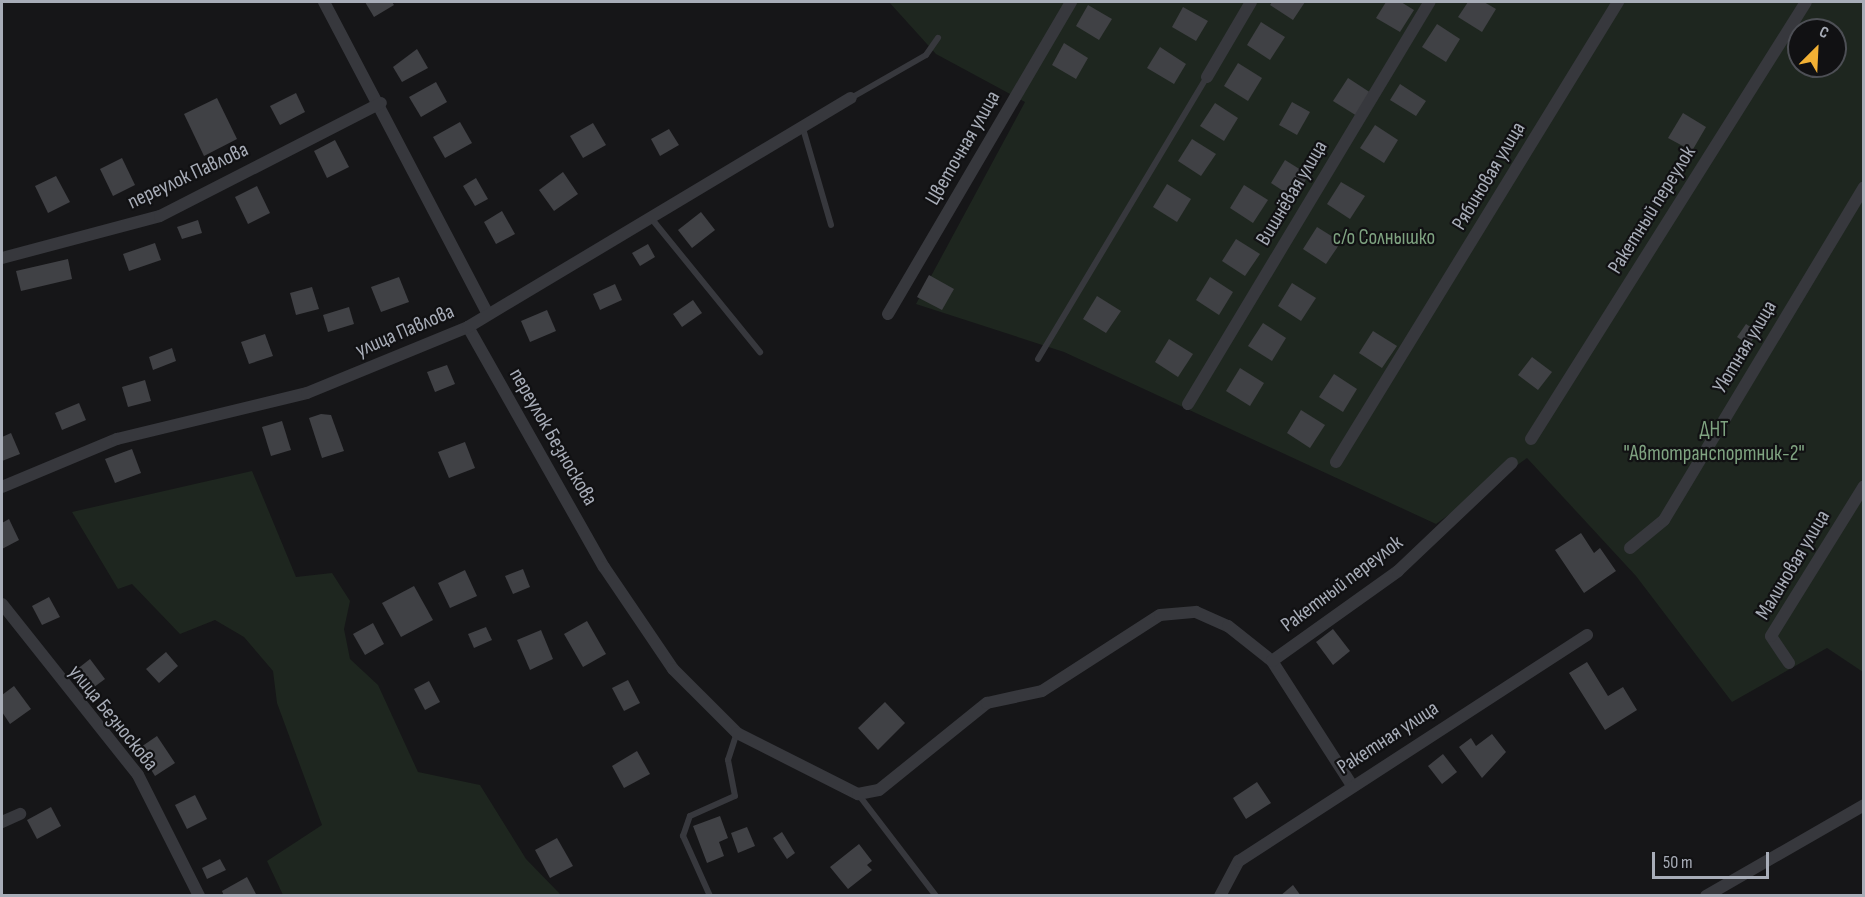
<!DOCTYPE html>
<meta charset="utf-8">
<style>
body{margin:0}
#map{position:relative;width:1865px;height:897px;overflow:hidden;background:#161618;font-family:"Sofia Sans Condensed",sans-serif}
div>[style]{position:absolute}
.green>*{inset:0;background:#1e261f}
.building>*{inset:0;background:#404145}
.lane>*{height:6px;margin:-3px;padding:0 3px;transform-origin:3px;border-radius:3px;background:#37383d}
.street>*{height:12px;margin:-6px;padding:0 6px;transform-origin:6px;border-radius:6px;background:#37383d}
span{translate:-50% -50%;white-space:nowrap;text-align:center;line-height:1.15;-webkit-text-stroke:4.5px #111113;paint-order:stroke}
.street-label{font-size:21px;color:#a8adb8}
.park-label{font-size:21px;color:#7fa381}
.frame{position:absolute;inset:0;border:3px solid #a8adb8;pointer-events:none}
.north{position:absolute;left:1787px;top:18px;width:60px;height:60px;box-sizing:border-box;background:#111113;border:2px solid #4d4f55;border-radius:50%;rotate:24deg;font-size:16px;font-weight:700;line-height:24px;text-align:center;color:#a8adb8}
.north::after{content:'';display:block;margin:auto;width:21px;height:27px;background:#f2b134;clip-path:polygon(50% 0,100% 100%,50% 72%,0 100%)}
.scale{position:absolute;left:1652px;top:852px;width:117px;height:27px;box-sizing:border-box;border:3px solid #a8adb8;border-top:0;padding-left:8px;font-size:18px;line-height:21px;white-space:nowrap;color:#a8adb8;-webkit-text-stroke:4px #111113;paint-order:stroke}
</style>
<div id="map">
<div class="green">
<i style="clip-path:polygon(evenodd,889px 2px,1863px 2px,1863px 672px,1827px 648px,1732px 702px,1636px 576px,1527px 458px,1436px 524px,1064px 352px,916px 304px,1025px 102px,936px 54px,889px 2px,1799px 30px,1835px 30px,1835px 66px,1799px 66px,1799px 30px)"></i>
<i style="clip-path:polygon(252px 471px,296px 577px,332px 573px,350px 601px,344px 629px,350px 659px,378px 685px,418px 772px,480px 785px,526px 859px,561px 895px,283px 895px,267px 861px,322px 825px,277px 703px,273px 671px,244px 637px,215px 620px,180px 634px,132px 584px,118px 589px,72px 512px)"></i>
</div>
<div class="building">
<i style="clip-path:polygon(365px 2px,392px 2px,394px 5px,374px 17px)"></i>
<i style="clip-path:polygon(1272px 2px,1305px 2px,1293px 20px,1270px 5px)"></i>
<i style="clip-path:polygon(1386px 2px,1401px 2px,1414px 10px,1400px 32px,1376px 18px)"></i>
<i style="clip-path:polygon(1468px 2px,1484px 2px,1496px 9px,1482px 32px,1458px 17px)"></i>
<i style="clip-path:polygon(1088px 5px,1112px 19px,1099px 40px,1076px 26px)"></i>
<i style="clip-path:polygon(1183px 7px,1208px 21px,1196px 41px,1172px 27px)"></i>
<i style="clip-path:polygon(1261px 22px,1285px 37px,1270px 60px,1247px 45px)"></i>
<i style="clip-path:polygon(1437px 24px,1460px 39px,1446px 62px,1422px 47px)"></i>
<i style="clip-path:polygon(1064px 43px,1088px 58px,1076px 79px,1052px 65px)"></i>
<i style="clip-path:polygon(1160px 47px,1186px 64px,1174px 84px,1147px 68px)"></i>
<i style="clip-path:polygon(417px 49px,428px 68px,402px 82px,393px 67px)"></i>
<i style="clip-path:polygon(1238px 63px,1262px 78px,1248px 101px,1224px 86px)"></i>
<i style="clip-path:polygon(1348px 78px,1371px 93px,1357px 116px,1333px 101px)"></i>
<i style="clip-path:polygon(436px 82px,447px 102px,421px 117px,409px 97px)"></i>
<i style="clip-path:polygon(1400px 84px,1426px 101px,1416px 116px,1390px 100px)"></i>
<i style="clip-path:polygon(296px 93px,305px 112px,280px 125px,270px 106px)"></i>
<i style="clip-path:polygon(217px 98px,237px 139px,204px 156px,184px 114px)"></i>
<i style="clip-path:polygon(1292px 102px,1310px 112px,1297px 135px,1279px 125px)"></i>
<i style="clip-path:polygon(1215px 103px,1238px 118px,1224px 141px,1200px 126px)"></i>
<i style="clip-path:polygon(1683px 113px,1706px 127px,1692px 151px,1668px 138px)"></i>
<i style="clip-path:polygon(460px 122px,472px 143px,445px 158px,433px 137px)"></i>
<i style="clip-path:polygon(593px 123px,606px 145px,583px 158px,570px 136px)"></i>
<i style="clip-path:polygon(1375px 125px,1398px 140px,1384px 163px,1360px 148px)"></i>
<i style="clip-path:polygon(669px 129px,679px 145px,660px 156px,651px 139px)"></i>
<i style="clip-path:polygon(1192px 139px,1216px 154px,1201px 176px,1178px 161px)"></i>
<i style="clip-path:polygon(335px 140px,349px 167px,327px 178px,314px 151px)"></i>
<i style="clip-path:polygon(122px 158px,135px 185px,113px 196px,100px 169px)"></i>
<i style="clip-path:polygon(1285px 160px,1309px 175px,1294px 198px,1271px 183px)"></i>
<i style="clip-path:polygon(563px 172px,578px 194px,554px 211px,539px 190px)"></i>
<i style="clip-path:polygon(56px 176px,70px 202px,48px 213px,35px 186px)"></i>
<i style="clip-path:polygon(476px 178px,488px 199px,475px 206px,463px 186px)"></i>
<i style="clip-path:polygon(1341px 182px,1365px 196px,1350px 219px,1327px 204px)"></i>
<i style="clip-path:polygon(1167px 184px,1191px 199px,1177px 222px,1153px 207px)"></i>
<i style="clip-path:polygon(1244px 185px,1268px 200px,1253px 223px,1230px 208px)"></i>
<i style="clip-path:polygon(257px 186px,270px 213px,248px 224px,235px 197px)"></i>
<i style="clip-path:polygon(502px 211px,515px 234px,496px 244px,484px 222px)"></i>
<i style="clip-path:polygon(701px 212px,715px 230px,692px 248px,678px 230px)"></i>
<i style="clip-path:polygon(198px 220px,202px 233px,182px 239px,177px 227px)"></i>
<i style="clip-path:polygon(1317px 227px,1341px 242px,1326px 264px,1303px 249px)"></i>
<i style="clip-path:polygon(1236px 239px,1260px 254px,1245px 276px,1222px 261px)"></i>
<i style="clip-path:polygon(155px 243px,161px 260px,129px 271px,123px 254px)"></i>
<i style="clip-path:polygon(648px 244px,655px 257px,640px 266px,632px 253px)"></i>
<i style="clip-path:polygon(68px 259px,72px 279px,21px 291px,16px 271px)"></i>
<i style="clip-path:polygon(929px 275px,954px 289px,942px 310px,917px 297px)"></i>
<i style="clip-path:polygon(399px 277px,409px 302px,381px 312px,371px 287px)"></i>
<i style="clip-path:polygon(1210px 277px,1233px 292px,1219px 315px,1196px 300px)"></i>
<i style="clip-path:polygon(1292px 283px,1316px 298px,1301px 321px,1278px 306px)"></i>
<i style="clip-path:polygon(615px 284px,622px 300px,600px 310px,593px 294px)"></i>
<i style="clip-path:polygon(312px 287px,319px 309px,296px 315px,290px 293px)"></i>
<i style="clip-path:polygon(1097px 296px,1121px 311px,1106px 333px,1083px 319px)"></i>
<i style="clip-path:polygon(693px 300px,702px 313px,682px 327px,673px 314px)"></i>
<i style="clip-path:polygon(349px 307px,354px 324px,328px 332px,323px 315px)"></i>
<i style="clip-path:polygon(547px 310px,556px 331px,530px 342px,521px 321px)"></i>
<i style="clip-path:polygon(1263px 323px,1286px 338px,1272px 361px,1248px 346px)"></i>
<i style="clip-path:polygon(1746px 324px,1758px 332px,1749px 345px,1737px 337px)"></i>
<i style="clip-path:polygon(1373px 331px,1397px 346px,1382px 368px,1359px 353px)"></i>
<i style="clip-path:polygon(265px 334px,273px 356px,249px 364px,241px 342px)"></i>
<i style="clip-path:polygon(1169px 339px,1193px 354px,1178px 377px,1155px 362px)"></i>
<i style="clip-path:polygon(172px 348px,176px 361px,153px 370px,149px 357px)"></i>
<i style="clip-path:polygon(1532px 357px,1552px 372px,1538px 390px,1518px 375px)"></i>
<i style="clip-path:polygon(447px 365px,455px 384px,435px 392px,427px 372px)"></i>
<i style="clip-path:polygon(1240px 368px,1264px 383px,1250px 406px,1226px 391px)"></i>
<i style="clip-path:polygon(1334px 374px,1357px 389px,1343px 412px,1319px 397px)"></i>
<i style="clip-path:polygon(145px 380px,151px 401px,128px 407px,122px 387px)"></i>
<i style="clip-path:polygon(79px 403px,86px 420px,62px 430px,55px 413px)"></i>
<i style="clip-path:polygon(1301px 410px,1325px 425px,1310px 448px,1287px 433px)"></i>
<i style="clip-path:polygon(321px 414px,331px 415px,344px 451px,322px 458px,309px 418px)"></i>
<i style="clip-path:polygon(282px 421px,291px 450px,271px 456px,262px 427px)"></i>
<i style="clip-path:polygon(11px 433px,20px 454px,2px 461px,2px 437px)"></i>
<i style="clip-path:polygon(465px 442px,475px 468px,449px 478px,438px 452px)"></i>
<i style="clip-path:polygon(132px 449px,141px 473px,115px 483px,105px 459px)"></i>
<i style="clip-path:polygon(9px 519px,19px 540px,2px 549px,2px 523px)"></i>
<i style="clip-path:polygon(1581px 533px,1594px 553px,1600px 548px,1616px 571px,1584px 593px,1555px 550px)"></i>
<i style="clip-path:polygon(523px 569px,530px 587px,513px 594px,505px 576px)"></i>
<i style="clip-path:polygon(465px 570px,477px 596px,450px 608px,438px 583px)"></i>
<i style="clip-path:polygon(414px 586px,433px 620px,401px 637px,382px 603px)"></i>
<i style="clip-path:polygon(49px 597px,60px 617px,42px 625px,32px 606px)"></i>
<i style="clip-path:polygon(587px 621px,606px 654px,583px 667px,564px 634px)"></i>
<i style="clip-path:polygon(373px 623px,384px 644px,365px 655px,353px 634px)"></i>
<i style="clip-path:polygon(486px 627px,492px 640px,474px 648px,468px 634px)"></i>
<i style="clip-path:polygon(1333px 629px,1350px 651px,1333px 665px,1316px 642px)"></i>
<i style="clip-path:polygon(541px 630px,553px 659px,530px 670px,517px 640px)"></i>
<i style="clip-path:polygon(166px 652px,178px 666px,159px 683px,146px 669px)"></i>
<i style="clip-path:polygon(90px 659px,105px 679px,86px 693px,71px 674px)"></i>
<i style="clip-path:polygon(1587px 662px,1608px 696px,1623px 687px,1637px 710px,1605px 730px,1569px 673px)"></i>
<i style="clip-path:polygon(628px 680px,640px 703px,624px 711px,612px 688px)"></i>
<i style="clip-path:polygon(429px 681px,440px 702px,425px 710px,414px 689px)"></i>
<i style="clip-path:polygon(14px 686px,31px 709px,10px 724px,2px 712px,2px 695px)"></i>
<i style="clip-path:polygon(885px 702px,905px 723px,878px 750px,858px 728px)"></i>
<i style="clip-path:polygon(1492px 734px,1506px 752px,1482px 778px,1459px 747px,1471px 738px,1476px 746px)"></i>
<i style="clip-path:polygon(157px 736px,175px 763px,155px 776px,138px 749px)"></i>
<i style="clip-path:polygon(637px 751px,650px 774px,624px 788px,612px 766px)"></i>
<i style="clip-path:polygon(1443px 754px,1457px 772px,1442px 784px,1428px 766px)"></i>
<i style="clip-path:polygon(1257px 782px,1271px 803px,1246px 819px,1233px 798px)"></i>
<i style="clip-path:polygon(195px 795px,207px 819px,187px 829px,175px 805px)"></i>
<i style="clip-path:polygon(51px 807px,61px 826px,37px 839px,27px 820px)"></i>
<i style="clip-path:polygon(720px 816px,728px 838px,719px 842px,724px 856px,707px 863px,693px 826px)"></i>
<i style="clip-path:polygon(747px 827px,755px 846px,738px 853px,731px 833px)"></i>
<i style="clip-path:polygon(782px 832px,795px 853px,787px 859px,773px 838px)"></i>
<i style="clip-path:polygon(557px 838px,573px 866px,550px 878px,535px 850px)"></i>
<i style="clip-path:polygon(859px 844px,872px 861px,867px 865px,872px 870px,848px 889px,830px 867px)"></i>
<i style="clip-path:polygon(220px 859px,226px 870px,207px 879px,202px 868px)"></i>
<i style="clip-path:polygon(247px 877px,257px 896px,224px 896px,222px 891px)"></i>
<i style="clip-path:polygon(1293px 885px,1301px 896px,1280px 896px)"></i>
</div>
<div class="lane">
<i style="left:851px;top:98px;width:86px;rotate:-29.8deg"></i>
<i style="left:926px;top:55px;width:21px;rotate:-55deg"></i>
<i style="left:802px;top:125px;width:104px;rotate:73.8deg"></i>
<i style="left:651px;top:218px;width:173px;rotate:50.9deg"></i>
<i style="left:1038px;top:359px;width:329px;rotate:-59.1deg"></i>
<i style="left:858px;top:794px;width:128px;rotate:52.6deg"></i>
<i style="left:710px;top:896px;width:66px;rotate:-114.2deg"></i>
<i style="left:683px;top:836px;width:21px;rotate:-71deg"></i>
<i style="left:690px;top:816px;width:49px;rotate:-24deg"></i>
<i style="left:735px;top:796px;width:37px;rotate:-101deg"></i>
<i style="left:728px;top:760px;width:28px;rotate:-72deg"></i>
</div>
<div class="street">
<i style="left:324px;top:2px;width:349px;rotate:62.3deg"></i>
<i style="left:1207px;top:77px;width:87px;rotate:-59.6deg"></i>
<i style="left:2px;top:258px;width:163px;rotate:-14.9deg"></i>
<i style="left:160px;top:216px;width:248px;rotate:-27.1deg"></i>
<i style="left:888px;top:314px;width:362px;rotate:-59.6deg"></i>
<i style="left:468px;top:327px;width:276px;rotate:60.5deg"></i>
<i style="left:604px;top:567px;width:123px;rotate:55.9deg"></i>
<i style="left:673px;top:669px;width:91px;rotate:45deg"></i>
<i style="left:737px;top:733px;width:136px;rotate:26.8deg"></i>
<i style="left:858px;top:794px;width:21px;rotate:-11deg"></i>
<i style="left:879px;top:790px;width:139px;rotate:-38.9deg"></i>
<i style="left:987px;top:703px;width:56px;rotate:-12.3deg"></i>
<i style="left:1042px;top:691px;width:140px;rotate:-32.8deg"></i>
<i style="left:1160px;top:615px;width:36px;rotate:-5deg"></i>
<i style="left:1196px;top:612px;width:35px;rotate:24deg"></i>
<i style="left:1228px;top:626px;width:56px;rotate:38.5deg"></i>
<i style="left:1272px;top:661px;width:146px;rotate:57.3deg"></i>
<i style="left:1188px;top:404px;width:469px;rotate:-59deg"></i>
<i style="left:1531px;top:439px;width:516px;rotate:-57.82deg"></i>
<i style="left:1336px;top:462px;width:540px;rotate:-58.49deg"></i>
<i style="left:2px;top:487px;width:125px;rotate:-22.7deg"></i>
<i style="left:117px;top:439px;width:195px;rotate:-13.6deg"></i>
<i style="left:307px;top:393px;width:174px;rotate:-22.3deg"></i>
<i style="left:468px;top:327px;width:446px;rotate:-30.9deg"></i>
<i style="left:1630px;top:548px;width:44px;rotate:-39.5deg"></i>
<i style="left:1664px;top:520px;width:388px;rotate:-59deg"></i>
<i style="left:2px;top:604px;width:218px;rotate:51.5deg"></i>
<i style="left:138px;top:775px;width:136px;rotate:63.2deg"></i>
<i style="left:1272px;top:661px;width:155px;rotate:-35.5deg"></i>
<i style="left:1398px;top:571px;width:157px;rotate:-43.5deg"></i>
<i style="left:1789px;top:663px;width:32px;rotate:-124deg"></i>
<i style="left:1771px;top:636px;width:176px;rotate:-58.2deg"></i>
<i style="left:2px;top:822px;width:20px;rotate:-24deg"></i>
<i style="left:1220px;top:896px;width:40px;rotate:-62deg"></i>
<i style="left:1239px;top:861px;width:415px;rotate:-33deg"></i>
<i style="left:1706px;top:896px;width:182px;rotate:-29.9deg"></i>
</div>
<div class="street-label">
<span style="left:963px;top:148px;rotate:-60deg">Цветочная улица</span>
<span style="left:188px;top:176px;rotate:-25deg">переулок Павлова</span>
<span style="left:1489px;top:176px;rotate:-59deg">Рябиновая улица</span>
<span style="left:1292px;top:193px;rotate:-59deg">Вишнёвая улица</span>
<span style="left:1652px;top:210px;rotate:-58deg">Ракетный переулок</span>
<span style="left:405px;top:331px;rotate:-23deg">улица Павлова</span>
<span style="left:1745px;top:347px;rotate:-59deg">Уютная улица</span>
<span style="left:553px;top:437px;rotate:60deg">переулок Безноскова</span>
<span style="left:1793px;top:565px;rotate:-59deg">Малиновая улица</span>
<span style="left:1342px;top:584px;rotate:-37deg">Ракетный переулок</span>
<span style="left:113px;top:718px;rotate:51deg">улица Безноскова</span>
<span style="left:1388px;top:738px;rotate:-33deg">Ракетная улица</span>
</div>
<div class="park-label">
<span style="left:1384px;top:238px">с/о Солнышко</span>
<span style="left:1714px;top:442px">ДНТ<br>"Автотранспортник-2"</span>
</div>
<div class="frame"></div>
<div class="north">С</div>
<div class="scale">50 m</div>
</div>
